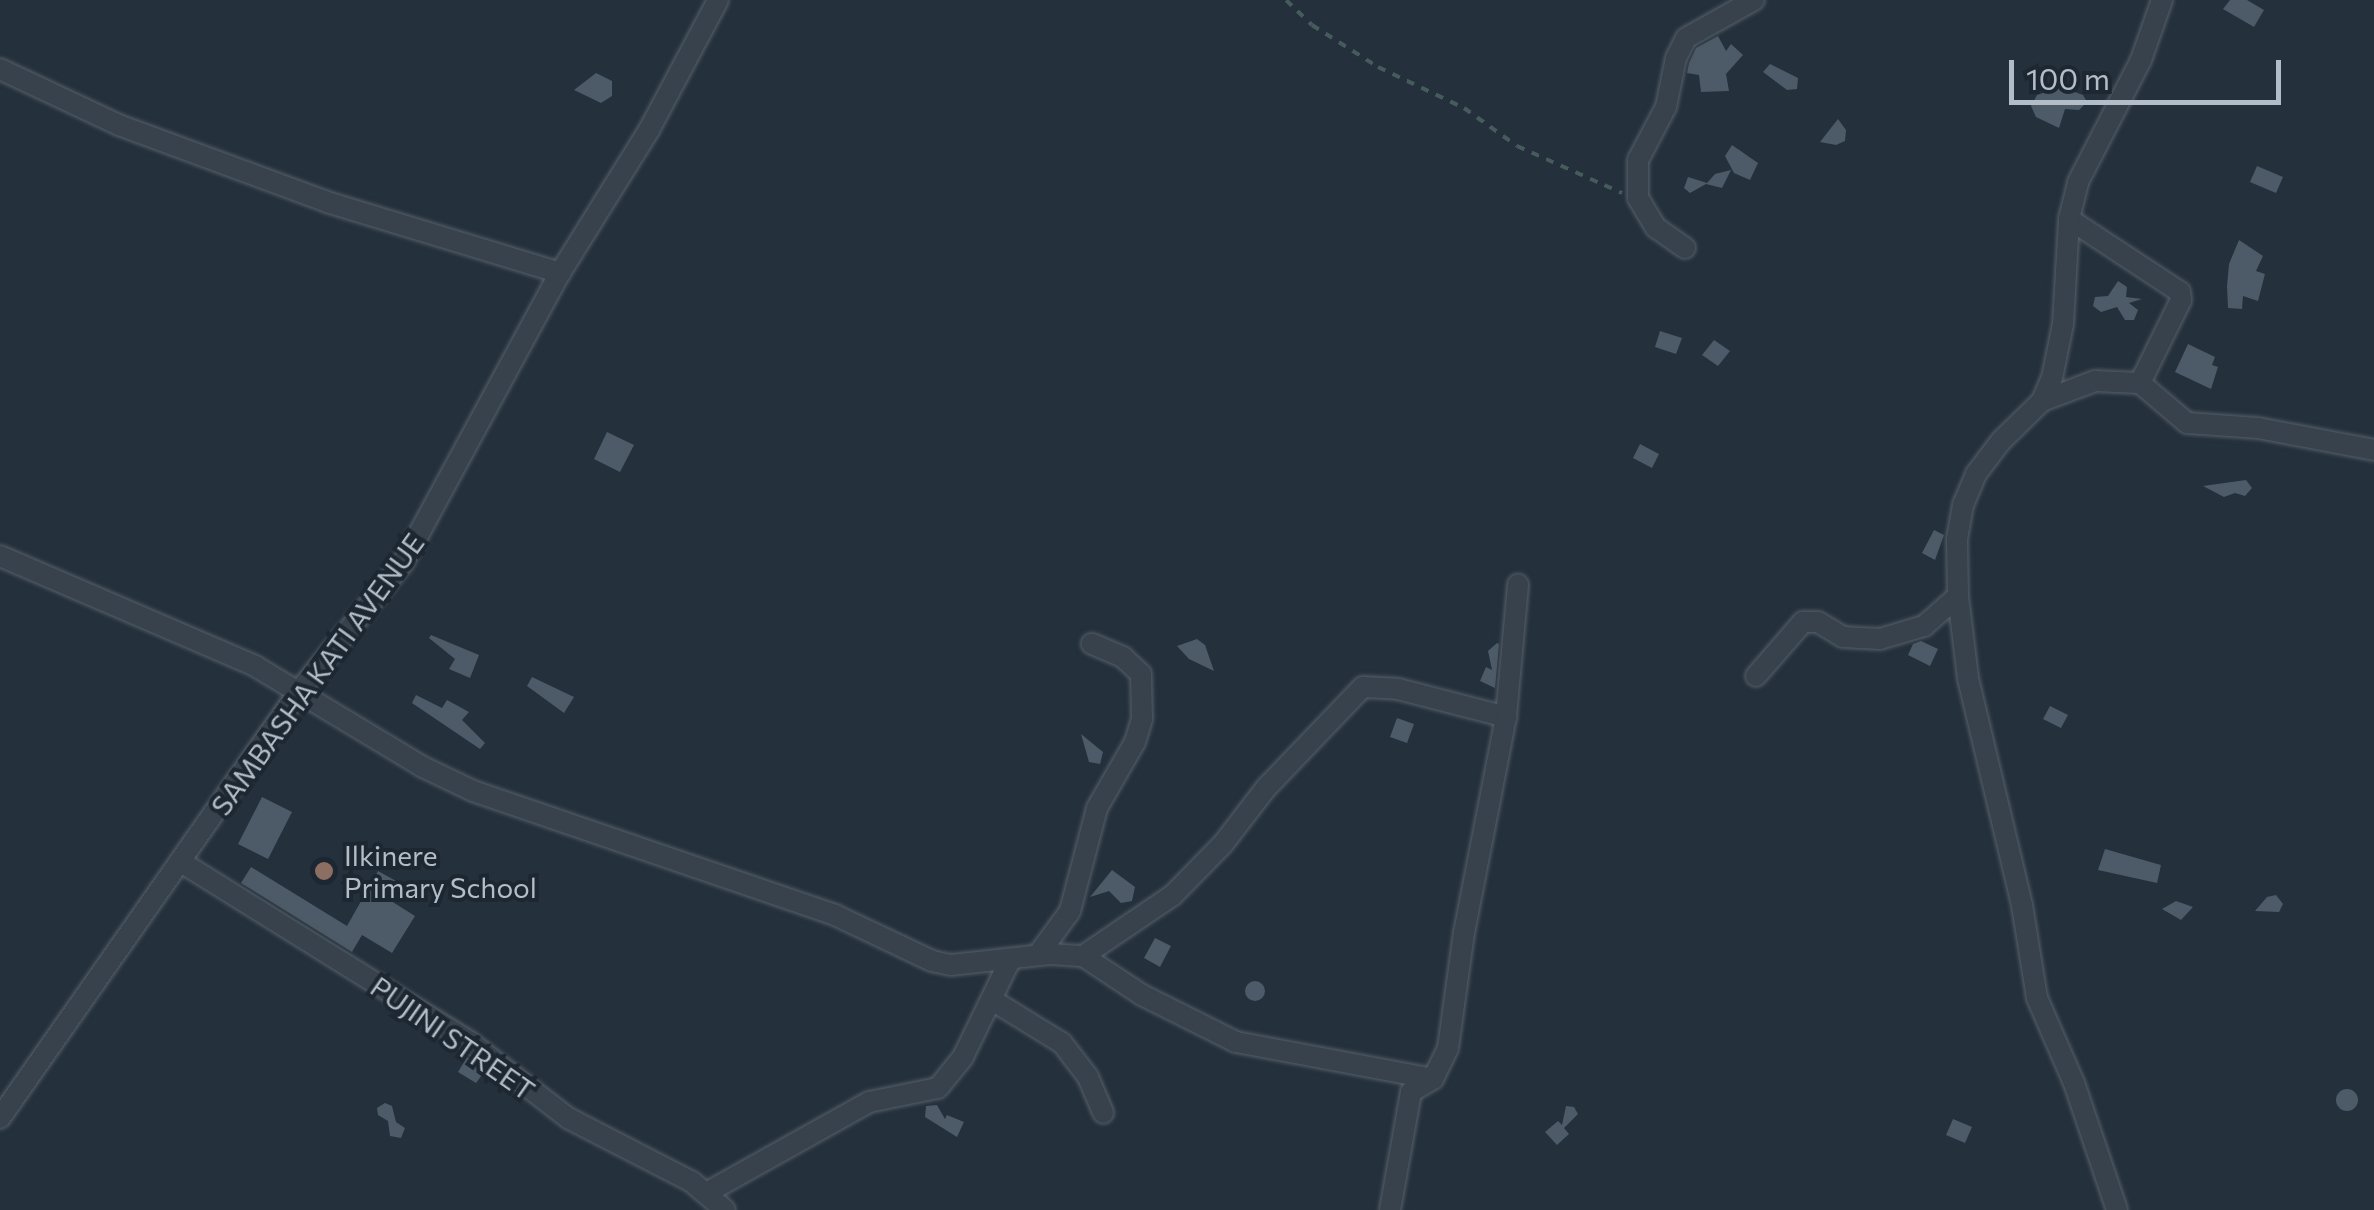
<!DOCTYPE html>
<style>
body{margin:0}
#map{position:relative;width:2374px;height:1210px;overflow:hidden;background:#24303c;font-family:Commissioner,sans-serif}
div>[style]{position:absolute}
.building>*{inset:0;background:#4c5b67}
.round{border-radius:50%}
.path>*{height:4px;margin-top:-2px;transform-origin:0;background:repeating-linear-gradient(90deg,#465b5b 0 8px,transparent 0 16px)}
.roads{filter:drop-shadow(0 0 2px #56606a) drop-shadow(0 0 2px #56606a)}
.minor>*{height:20px;margin:-10px;padding:0 10px;transform-origin:10px;border-radius:10px;background:#37424c}
.dots>*{width:28px;height:28px;translate:-50% -50%;box-sizing:border-box;border:5px solid #1d2731;border-radius:50%}
span{translate:-50% -50%;white-space:nowrap;text-align:center;line-height:1.15;-webkit-text-stroke:8px #1d2731;paint-order:stroke}
.street-label{font-size:28px;color:#b3bdc7}
.poi-label{font-size:28px;color:#b3bdc7}
.left{translate:0 -50%;text-align:left}
.scale{position:absolute;left:2009px;top:60px;width:272px;height:45px;box-sizing:border-box;border:5px solid #b3bdc7;border-top:0;padding-left:12px;font-size:30px;line-height:35px;white-space:nowrap;color:#b3bdc7;-webkit-text-stroke:8px #1d2731;paint-order:stroke}
</style>
<div id="map">
<div class="building">
<i style="clip-path:polygon(2230px 0,2247px 0,2264px 10px,2254px 27px,2223px 9px)"></i>
<i style="clip-path:polygon(1718px 36px,1726px 51px,1731px 44px,1743px 55px,1726px 74px,1729px 91px,1701px 92px,1699px 75px,1687px 73px,1689px 63px,1696px 48px)"></i>
<i style="clip-path:polygon(1770px 64px,1798px 78px,1797px 89px,1787px 90px,1763px 72px)"></i>
<i style="clip-path:polygon(596px 73px,612px 81px,612px 96px,601px 103px,574px 90px)"></i>
<i style="clip-path:polygon(2061px 87px,2083px 95px,2087px 102px,2079px 110px,2065px 109px,2059px 128px,2036px 117px,2031px 106px,2037px 95px)"></i>
<i style="clip-path:polygon(1838px 119px,1846px 130px,1845px 141px,1836px 145px,1820px 142px)"></i>
<i style="clip-path:polygon(1732px 145px,1758px 163px,1750px 180px,1734px 173px,1725px 156px)"></i>
<i style="clip-path:polygon(2257px 166px,2283px 177px,2276px 193px,2250px 182px)"></i>
<i style="clip-path:polygon(1731px 170px,1722px 188px,1706px 184px,1690px 193px,1684px 188px,1688px 177px,1707px 183px,1715px 174px)"></i>
<i style="clip-path:polygon(2239px 240px,2263px 256px,2256px 271px,2265px 274px,2258px 301px,2243px 296px,2242px 309px,2228px 308px,2227px 286px,2229px 264px)"></i>
<i style="clip-path:polygon(2118px 281px,2127px 287px,2126px 297px,2142px 299px,2129px 303px,2138px 310px,2134px 320px,2125px 320px,2117px 307px,2101px 312px,2093px 306px,2095px 297px,2108px 296px)"></i>
<i style="clip-path:polygon(1660px 331px,1682px 338px,1676px 354px,1655px 347px)"></i>
<i style="clip-path:polygon(1714px 340px,1730px 351px,1718px 366px,1702px 355px)"></i>
<i style="clip-path:polygon(2188px 344px,2215px 357px,2212px 365px,2218px 367px,2211px 389px,2175px 372px)"></i>
<i style="clip-path:polygon(607px 432px,634px 445px,620px 472px,594px 459px)"></i>
<i style="clip-path:polygon(1640px 444px,1659px 454px,1652px 468px,1633px 458px)"></i>
<i style="clip-path:polygon(2246px 480px,2252px 488px,2245px 496px,2235px 493px,2224px 497px,2203px 486px)"></i>
<i style="clip-path:polygon(1934px 530px,1944px 535px,1935px 560px,1922px 553px)"></i>
<i style="clip-path:polygon(431px 635px,479px 655px,470px 678px,449px 669px,455px 659px,429px 638px)"></i>
<i style="clip-path:polygon(1197px 639px,1205px 645px,1214px 671px,1189px 659px,1177px 646px)"></i>
<i style="clip-path:polygon(1921px 641px,1938px 649px,1930px 666px,1908px 655px,1913px 644px)"></i>
<i style="clip-path:polygon(1497px 643px,1499px 644px,1495px 688px,1480px 681px,1486px 667px,1492px 670px,1488px 651px)"></i>
<i style="clip-path:polygon(532px 677px,574px 697px,564px 713px,527px 686px)"></i>
<i style="clip-path:polygon(416px 695px,442px 708px,447px 700px,469px 712px,462px 720px,485px 743px,480px 749px,412px 703px)"></i>
<i style="clip-path:polygon(2050px 706px,2068px 715px,2061px 728px,2043px 719px)"></i>
<i style="clip-path:polygon(1397px 718px,1414px 724px,1407px 743px,1390px 737px)"></i>
<i style="clip-path:polygon(1081px 734px,1103px 752px,1100px 764px,1089px 762px)"></i>
<i style="clip-path:polygon(262px 797px,292px 812px,268px 859px,238px 844px)"></i>
<i style="clip-path:polygon(2105px 849px,2161px 865px,2157px 883px,2098px 870px)"></i>
<i style="clip-path:polygon(251px 867px,347px 926px,378px 871px,398px 882px,388px 899px,415px 916px,392px 953px,362px 935px,352px 952px,241px 883px)"></i>
<i style="clip-path:polygon(1112px 870px,1135px 887px,1132px 901px,1121px 903px,1109px 891px,1090px 897px)"></i>
<i style="clip-path:polygon(2276px 895px,2283px 904px,2279px 912px,2255px 911px,2267px 897px)"></i>
<i style="clip-path:polygon(2176px 901px,2193px 907px,2181px 920px,2162px 909px)"></i>
<i style="clip-path:polygon(1155px 938px,1171px 946px,1160px 967px,1144px 958px)"></i>
<i class="round" style="left:1245px;top:981px;width:20px;height:20px"></i>
<i style="clip-path:polygon(467px 1057px,485px 1071px,476px 1083px,458px 1072px)"></i>
<i class="round" style="left:2336px;top:1089px;width:22px;height:22px"></i>
<i style="clip-path:polygon(385px 1103px,392px 1106px,396px 1122px,405px 1128px,401px 1138px,390px 1136px,388px 1121px,378px 1115px,377px 1108px)"></i>
<i style="clip-path:polygon(937px 1105px,945px 1119px,947px 1115px,964px 1122px,957px 1137px,925px 1117px,926px 1106px)"></i>
<i style="clip-path:polygon(1566px 1106px,1574px 1107px,1578px 1114px,1564px 1128px,1569px 1134px,1557px 1145px,1545px 1132px,1558px 1121px,1562px 1125px)"></i>
<i style="clip-path:polygon(1953px 1119px,1972px 1127px,1965px 1143px,1946px 1135px)"></i>
</div>
<div class="path">
<i style="left:1286px;top:0;width:36px;rotate:44deg"></i>
<i style="left:1312px;top:25px;width:78px;rotate:32.5deg"></i>
<i style="left:1378px;top:67px;width:95px;rotate:25.5deg"></i>
<i style="left:1464px;top:108px;width:65px;rotate:35.6deg"></i>
<i style="left:1517px;top:146px;width:115px;rotate:24.1deg"></i>
</div>
<div class="roads">
<div class="minor">
<i style="left:0;top:69px;width:132px;rotate:25.2deg"></i>
<i style="left:119px;top:125px;width:222px;rotate:20.3deg"></i>
<i style="left:327px;top:202px;width:244px;rotate:16.9deg"></i>
<i style="left:2069px;top:219px;width:133px;rotate:33.3deg"></i>
<i style="left:2180px;top:292px;width:8px;rotate:83deg"></i>
<i style="left:2181px;top:300px;width:93px;rotate:116.3deg"></i>
<i style="left:1685px;top:248px;width:35px;rotate:-145deg"></i>
<i style="left:1656px;top:228px;width:35px;rotate:-121deg"></i>
<i style="left:1638px;top:198px;width:38px;rotate:-90deg"></i>
<i style="left:1638px;top:160px;width:60px;rotate:-62.2deg"></i>
<i style="left:1666px;top:107px;width:50px;rotate:-78.5deg"></i>
<i style="left:1676px;top:58px;width:22px;rotate:-63deg"></i>
<i style="left:1686px;top:38px;width:78px;rotate:-29.2deg"></i>
<i style="left:2042px;top:401px;width:57px;rotate:-20.7deg"></i>
<i style="left:2095px;top:381px;width:45px;rotate:2.5deg"></i>
<i style="left:2140px;top:383px;width:62px;rotate:40.4deg"></i>
<i style="left:2187px;top:423px;width:71px;rotate:4deg"></i>
<i style="left:2258px;top:428px;width:118px;rotate:10.7deg"></i>
<i style="left:0;top:556px;width:278px;rotate:23.3deg"></i>
<i style="left:255px;top:666px;width:196px;rotate:31deg"></i>
<i style="left:423px;top:767px;width:55px;rotate:25.6deg"></i>
<i style="left:473px;top:791px;width:383px;rotate:18.9deg"></i>
<i style="left:835px;top:915px;width:107px;rotate:25.4deg"></i>
<i style="left:932px;top:961px;width:19px;rotate:12deg"></i>
<i style="left:951px;top:965px;width:101px;rotate:-6.3deg"></i>
<i style="left:1051px;top:954px;width:32px;rotate:4deg"></i>
<i style="left:1083px;top:956px;width:71px;rotate:33.5deg"></i>
<i style="left:1142px;top:995px;width:105px;rotate:26.6deg"></i>
<i style="left:1236px;top:1042px;width:200px;rotate:10.6deg"></i>
<i style="left:1756px;top:676px;width:72px;rotate:-49deg"></i>
<i style="left:1803px;top:622px;width:15px"></i>
<i style="left:1818px;top:622px;width:29px;rotate:31deg"></i>
<i style="left:1843px;top:637px;width:37px;rotate:3deg"></i>
<i style="left:1880px;top:639px;width:46px;rotate:-16.5deg"></i>
<i style="left:1924px;top:626px;width:45px;rotate:-41.4deg"></i>
<i style="left:181px;top:862px;width:340px;rotate:31.9deg"></i>
<i style="left:470px;top:1042px;width:124px;rotate:37.8deg"></i>
<i style="left:568px;top:1118px;width:140px;rotate:27.3deg"></i>
<i style="left:692px;top:1182px;width:43px;rotate:40.3deg"></i>
<i style="left:1038px;top:955px;width:54px;rotate:-54deg"></i>
<i style="left:1070px;top:911px;width:106px;rotate:-75.3deg"></i>
<i style="left:1097px;top:808px;width:76px;rotate:-60.1deg"></i>
<i style="left:1135px;top:742px;width:24px;rotate:-73deg"></i>
<i style="left:1142px;top:719px;width:45px;rotate:-91.3deg"></i>
<i style="left:1141px;top:674px;width:25px;rotate:-137deg"></i>
<i style="left:1123px;top:657px;width:34px;rotate:-157deg"></i>
<i style="left:1083px;top:956px;width:109px;rotate:-34.1deg"></i>
<i style="left:1173px;top:895px;width:71px;rotate:-45.6deg"></i>
<i style="left:1223px;top:844px;width:71px;rotate:-52.5deg"></i>
<i style="left:1266px;top:788px;width:140px;rotate:-46.2deg"></i>
<i style="left:1363px;top:687px;width:35px;rotate:3deg"></i>
<i style="left:1398px;top:689px;width:112px;rotate:14.5deg"></i>
<i style="left:992px;top:1000px;width:82px;rotate:31.6deg"></i>
<i style="left:1062px;top:1043px;width:43px;rotate:52.6deg"></i>
<i style="left:1088px;top:1077px;width:39px;rotate:67deg"></i>
<i style="left:0;top:1118px;width:523px;rotate:-54.97deg"></i>
<i style="left:300px;top:690px;width:164px;rotate:-51deg"></i>
<i style="left:403px;top:563px;width:330px;rotate:-61.6deg"></i>
<i style="left:560px;top:273px;width:168px;rotate:-58.1deg"></i>
<i style="left:649px;top:130px;width:147px;rotate:-62deg"></i>
<i style="left:708px;top:1192px;width:184px;rotate:-29.2deg"></i>
<i style="left:869px;top:1102px;width:70px;rotate:-11.5deg"></i>
<i style="left:938px;top:1088px;width:40px;rotate:-51deg"></i>
<i style="left:963px;top:1057px;width:108px;rotate:-64.1deg"></i>
<i style="left:1390px;top:1210px;width:120px;rotate:-79.9deg"></i>
<i style="left:1411px;top:1092px;width:26px;rotate:-31deg"></i>
<i style="left:1433px;top:1079px;width:34px;rotate:-64deg"></i>
<i style="left:1448px;top:1048px;width:116px;rotate:-82.1deg"></i>
<i style="left:1464px;top:933px;width:220px;rotate:-79deg"></i>
<i style="left:1506px;top:717px;width:133px;rotate:-84.8deg"></i>
<i style="left:2117px;top:1210px;width:134px;rotate:-108.7deg"></i>
<i style="left:2074px;top:1083px;width:93px;rotate:-113.5deg"></i>
<i style="left:2037px;top:998px;width:94px;rotate:-99.2deg"></i>
<i style="left:2022px;top:905px;width:233px;rotate:-103.4deg"></i>
<i style="left:1968px;top:678px;width:83px;rotate:-97deg"></i>
<i style="left:1958px;top:596px;width:57px;rotate:-91deg"></i>
<i style="left:1957px;top:539px;width:35px;rotate:-80deg"></i>
<i style="left:1963px;top:505px;width:34px;rotate:-67deg"></i>
<i style="left:1976px;top:474px;width:41px;rotate:-52.9deg"></i>
<i style="left:2001px;top:441px;width:57px;rotate:-44.3deg"></i>
<i style="left:2042px;top:401px;width:25px;rotate:-67deg"></i>
<i style="left:2052px;top:378px;width:55px;rotate:-78.5deg"></i>
<i style="left:2063px;top:324px;width:105px;rotate:-86.7deg"></i>
<i style="left:2069px;top:219px;width:38px;rotate:-76deg"></i>
<i style="left:2078px;top:182px;width:137px;rotate:-62.7deg"></i>
<i style="left:2141px;top:60px;width:64px;rotate:-70.7deg"></i>
</div>
</div>
<div class="dots">
<i style="left:324px;top:871px;background:#8d6e63"></i>
</div>
<div class="street-label">
<span style="left:317px;top:674px;rotate:-54deg">SAMBASHA KATI AVENUE</span>
<span style="left:453px;top:1038px;rotate:35deg">PUJINI STREET</span>
</div>
<div class="poi-label">
<span class="left" style="left:344px;top:871px">Ilkinere<br>Primary School</span>
</div>
<div class="scale">100 m</div>
</div>
